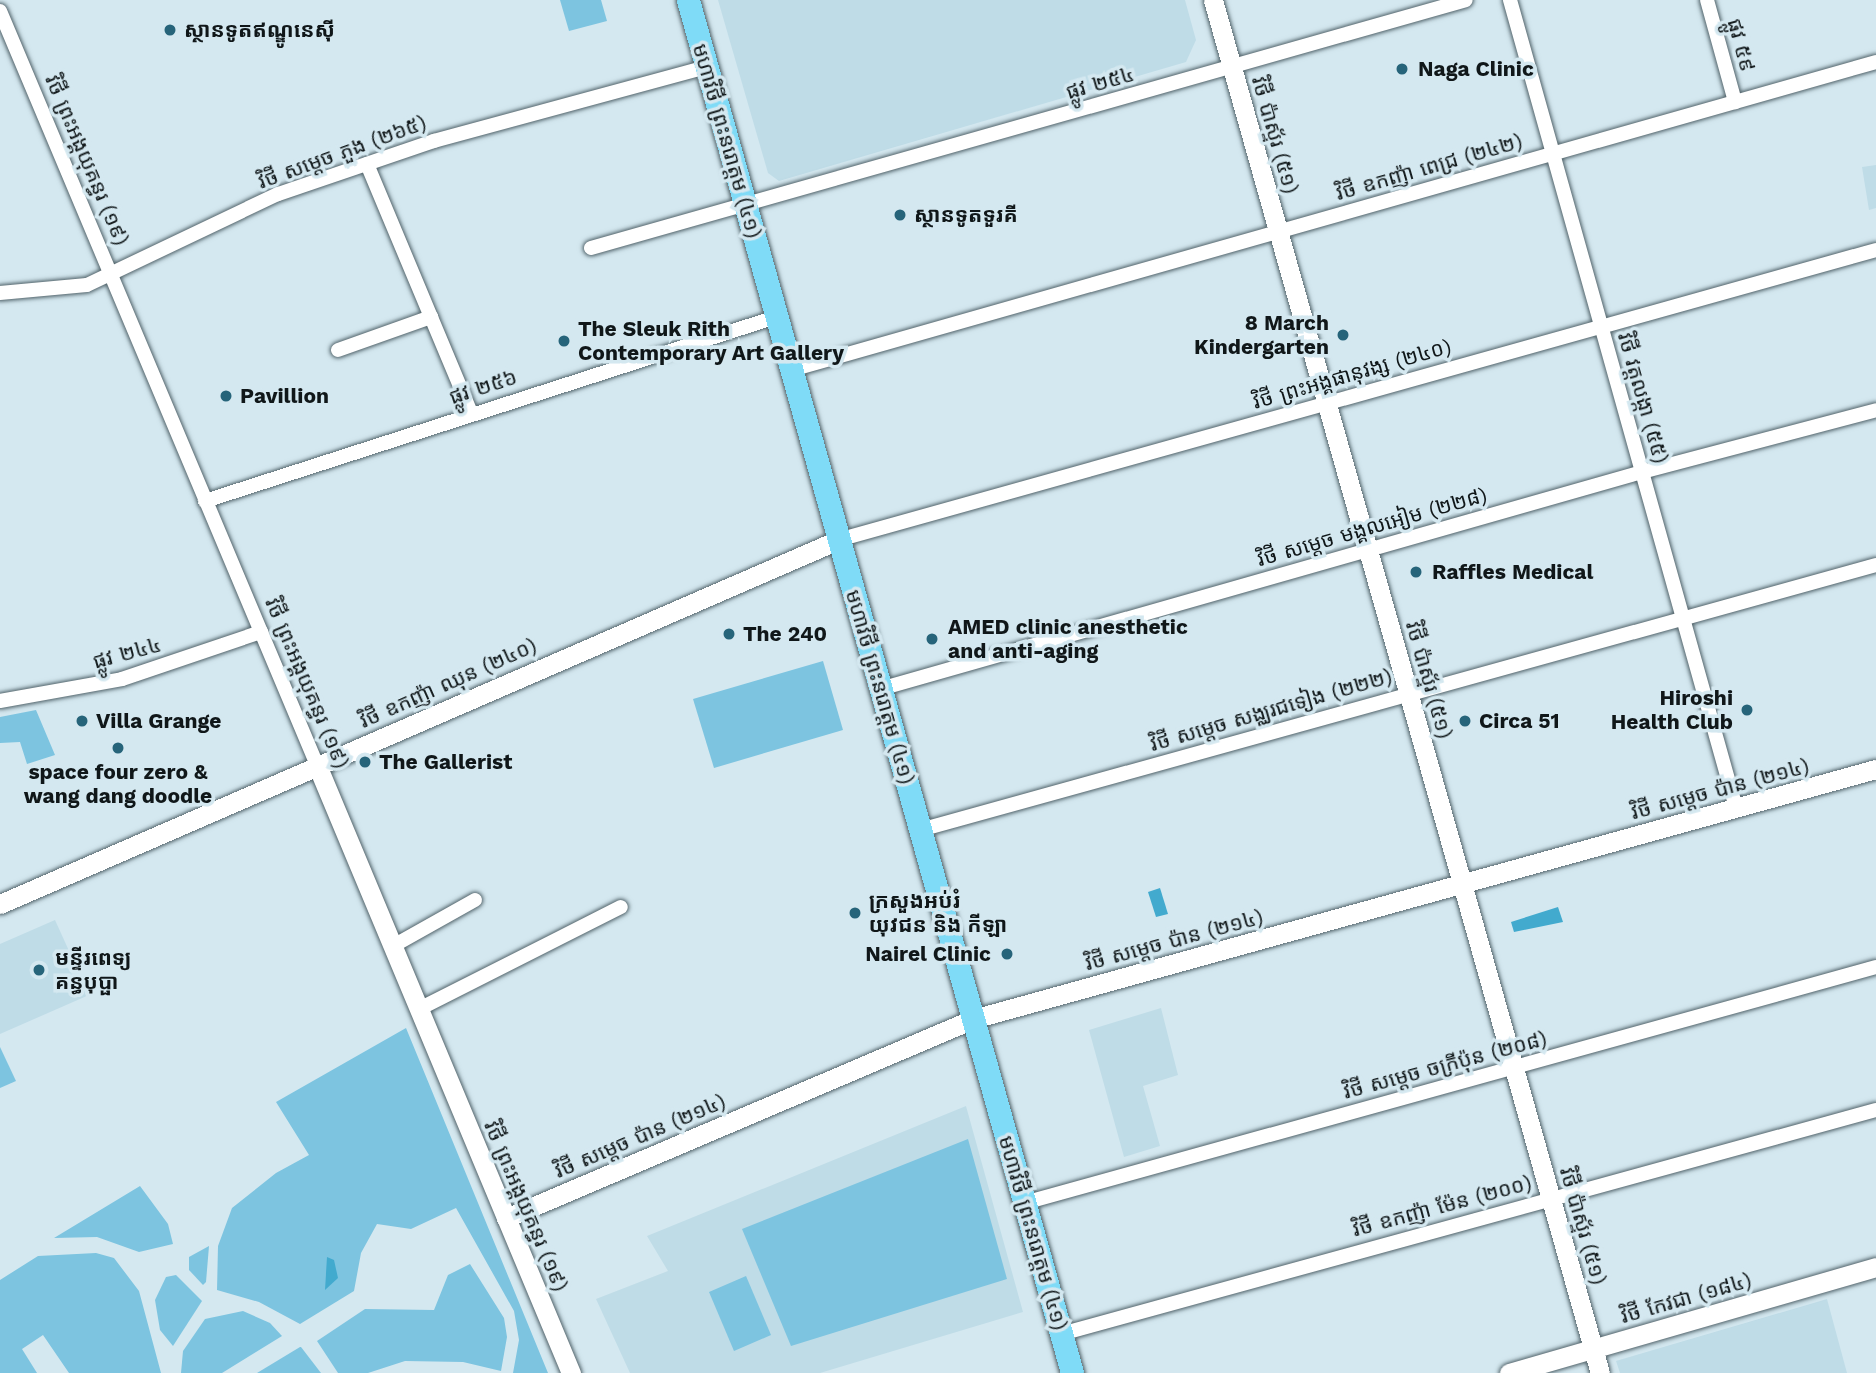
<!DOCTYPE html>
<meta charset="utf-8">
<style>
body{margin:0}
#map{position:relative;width:1876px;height:1373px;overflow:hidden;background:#d4e8f0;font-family:"Work Sans","Noto Sans Khmer",sans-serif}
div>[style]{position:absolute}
.built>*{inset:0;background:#bfdce7}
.green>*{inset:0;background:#7dc4e0}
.water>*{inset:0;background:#42aace}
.roads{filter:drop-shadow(0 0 2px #51636a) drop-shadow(0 0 2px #51636a)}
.minor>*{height:14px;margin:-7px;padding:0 7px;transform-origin:7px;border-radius:7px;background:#fff}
.tertiary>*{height:19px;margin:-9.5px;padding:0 9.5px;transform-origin:9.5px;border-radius:9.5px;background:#fff}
.primary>*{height:23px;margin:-11.5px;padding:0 11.5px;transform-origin:11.5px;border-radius:11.5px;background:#7fdbf7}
.dots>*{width:19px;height:19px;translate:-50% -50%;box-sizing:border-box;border:4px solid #d4e8f0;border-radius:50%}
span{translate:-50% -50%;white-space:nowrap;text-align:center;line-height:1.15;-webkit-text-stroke:7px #d4e8f0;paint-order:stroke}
.poi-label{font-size:21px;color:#101719;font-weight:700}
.left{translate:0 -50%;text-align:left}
.right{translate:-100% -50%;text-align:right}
.street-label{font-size:21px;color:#101719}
</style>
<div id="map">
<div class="built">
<i style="clip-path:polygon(718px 0,1185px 0,1196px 40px,1186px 62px,779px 181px,768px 173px)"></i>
<i style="clip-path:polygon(1876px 165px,1876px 208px,1869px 210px,1862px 167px)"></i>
<i style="clip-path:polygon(55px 920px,89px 995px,0 1034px,0 944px)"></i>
<i style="clip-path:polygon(1161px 1008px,1178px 1075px,1143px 1086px,1160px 1146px,1124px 1157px,1089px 1030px)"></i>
<i style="clip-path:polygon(966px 1106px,1023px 1312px,820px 1373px,630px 1373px,596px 1299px,668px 1271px,647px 1236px)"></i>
<i style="clip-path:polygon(1827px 1299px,1847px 1373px,1620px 1373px,1616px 1361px)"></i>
</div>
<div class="green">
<i style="clip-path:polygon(560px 0,601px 0,607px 21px,569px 31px)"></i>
<i style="clip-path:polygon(823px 661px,843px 730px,714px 768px,693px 699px)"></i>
<i style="clip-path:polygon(36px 710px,55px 755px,27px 764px,20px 742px,0 743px,0 717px)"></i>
<i style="clip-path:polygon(406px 1028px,548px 1373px,513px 1373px,519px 1340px,514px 1311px,456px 1208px,411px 1229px,377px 1224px,361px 1253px,354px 1291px,300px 1324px,259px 1302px,217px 1290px,218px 1246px,232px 1208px,276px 1173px,309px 1155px,276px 1102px)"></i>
<i style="clip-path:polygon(0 1047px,16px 1081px,0 1088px)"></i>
<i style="clip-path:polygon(968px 1139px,1007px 1279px,791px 1346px,742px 1229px)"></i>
<i style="clip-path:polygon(140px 1186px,168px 1224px,173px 1244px,139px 1252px,97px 1237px,54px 1238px)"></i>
<i style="clip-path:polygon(209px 1246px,206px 1282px,203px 1285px,189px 1270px,189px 1257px)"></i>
<i style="clip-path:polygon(96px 1253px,114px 1258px,139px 1291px,161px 1373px,69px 1373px,43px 1335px,22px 1349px,37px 1373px,0 1373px,0 1280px,38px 1256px)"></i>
<i style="clip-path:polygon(470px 1264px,504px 1318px,507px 1337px,501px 1371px,463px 1362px,405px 1361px,368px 1373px,338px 1373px,317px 1341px,365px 1309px,434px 1310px,448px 1275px)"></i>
<i style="clip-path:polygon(176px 1275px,202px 1301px,173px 1346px,160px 1330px,155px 1300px,166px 1277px)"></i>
<i style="clip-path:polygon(746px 1276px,771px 1335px,734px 1351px,709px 1292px)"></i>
<i style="clip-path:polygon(243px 1311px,270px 1323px,282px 1336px,222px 1373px,181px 1373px,183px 1351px,205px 1319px)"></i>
<i style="clip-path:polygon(301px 1347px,321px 1373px,257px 1373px,300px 1347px)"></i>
</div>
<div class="water">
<i style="clip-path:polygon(1160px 888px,1168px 914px,1156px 917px,1148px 892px)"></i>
<i style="clip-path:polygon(1558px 907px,1563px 922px,1514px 932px,1511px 922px)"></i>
<i style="clip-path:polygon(327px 1257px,334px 1260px,338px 1278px,325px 1290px)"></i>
</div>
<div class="roads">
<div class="minor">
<i style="left:1510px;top:0;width:839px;rotate:74.37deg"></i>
<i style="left:1707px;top:0;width:106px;rotate:74.6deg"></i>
<i style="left:0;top:11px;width:818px;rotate:67.2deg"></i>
<i style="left:367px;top:164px;width:270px;rotate:67.3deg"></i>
<i style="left:591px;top:248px;width:909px;rotate:-15.82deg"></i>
<i style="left:0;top:293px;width:87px;rotate:-5.3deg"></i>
<i style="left:87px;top:285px;width:212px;rotate:-25.5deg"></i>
<i style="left:278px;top:194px;width:165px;rotate:-18.8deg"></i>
<i style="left:434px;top:141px;width:282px;rotate:-15.2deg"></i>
<i style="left:338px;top:350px;width:99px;rotate:-19.5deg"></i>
<i style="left:791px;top:370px;width:1128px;rotate:-15.85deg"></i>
<i style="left:205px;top:501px;width:600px;rotate:-17.86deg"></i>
<i style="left:838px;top:540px;width:1078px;rotate:-15.61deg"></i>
<i style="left:880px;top:689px;width:792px;rotate:-15.9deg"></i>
<i style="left:1642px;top:472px;width:242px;rotate:-14.8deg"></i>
<i style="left:0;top:701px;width:124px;rotate:-10.2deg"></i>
<i style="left:122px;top:679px;width:147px;rotate:-18.7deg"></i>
<i style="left:920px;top:830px;width:992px;rotate:-15.49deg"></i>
<i style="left:393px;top:946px;width:94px;rotate:-29.3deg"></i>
<i style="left:419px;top:1009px;width:226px;rotate:-26.8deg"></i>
<i style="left:1024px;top:1203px;width:884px;rotate:-15.48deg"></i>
<i style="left:1061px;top:1334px;width:845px;rotate:-15.37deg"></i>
</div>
<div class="tertiary">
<i style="left:1213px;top:0;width:1426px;rotate:74.26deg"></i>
<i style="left:317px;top:765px;width:659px;rotate:67.33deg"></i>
<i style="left:0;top:904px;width:914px;rotate:-23.48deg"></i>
<i style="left:506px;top:1218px;width:508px;rotate:-23.08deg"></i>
<i style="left:973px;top:1019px;width:937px;rotate:-15.48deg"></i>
<i style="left:1509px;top:1373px;width:382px;rotate:-16.1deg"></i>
</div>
<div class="primary">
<i style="left:688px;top:0;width:1426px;rotate:74.37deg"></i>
</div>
</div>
<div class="dots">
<i style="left:170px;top:30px;background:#26647a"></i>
<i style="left:1402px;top:69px;background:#26647a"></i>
<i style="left:900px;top:215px;background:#26647a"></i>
<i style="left:1343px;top:335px;background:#26647a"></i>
<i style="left:564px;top:341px;background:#26647a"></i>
<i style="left:226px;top:396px;background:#26647a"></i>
<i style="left:1416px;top:572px;background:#26647a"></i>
<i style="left:729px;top:634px;background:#26647a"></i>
<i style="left:932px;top:639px;background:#26647a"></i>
<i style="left:1747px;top:710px;background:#26647a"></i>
<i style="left:82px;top:721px;background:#26647a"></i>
<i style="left:1465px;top:721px;background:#26647a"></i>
<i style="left:118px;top:748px;background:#26647a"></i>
<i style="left:365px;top:762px;background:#26647a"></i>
<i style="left:855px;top:913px;background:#26647a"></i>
<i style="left:1007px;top:954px;background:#26647a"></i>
<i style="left:39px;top:970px;background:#26647a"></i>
</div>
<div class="poi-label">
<span class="left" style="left:184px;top:30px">ស្ថានទូតឥណ្ឌូនេស៊ី</span>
<span class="left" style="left:1418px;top:69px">Naga Clinic</span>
<span class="left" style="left:914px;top:215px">ស្ថានទូតទួរគី</span>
<span class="right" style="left:1329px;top:335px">8 March<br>Kindergarten</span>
<span class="left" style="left:578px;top:341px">The Sleuk Rith<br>Contemporary Art Gallery</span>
<span class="left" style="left:240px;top:396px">Pavillion</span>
<span class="left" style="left:1432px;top:572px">Raffles Medical</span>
<span class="left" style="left:948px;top:639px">AMED clinic anesthetic<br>and anti-aging</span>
<span class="left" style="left:743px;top:634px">The 240</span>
<span class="right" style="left:1733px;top:710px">Hiroshi<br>Health Club</span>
<span class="left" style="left:96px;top:721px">Villa Grange</span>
<span class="left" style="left:1479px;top:721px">Circa 51</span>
<span class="left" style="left:379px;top:762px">The Gallerist</span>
<span style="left:118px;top:784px">space four zero &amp;<br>wang dang doodle</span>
<span class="left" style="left:869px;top:913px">ក្រសួងអប់រំ<br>យុវជន និង កីឡា</span>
<span class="right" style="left:991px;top:954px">Nairel Clinic</span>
<span class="left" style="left:55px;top:970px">មន្ទីរពេទ្យ<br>គន្ធបុប្ផា</span>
</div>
<div class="street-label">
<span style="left:1741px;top:45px;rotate:75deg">ផ្លូវ ៥៩</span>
<span style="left:1100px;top:83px;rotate:-16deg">ផ្លូវ ២៥៤</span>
<span style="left:1275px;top:135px;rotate:74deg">វិថី ប៉ាស្ទ័រ (៥១)</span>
<span style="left:727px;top:141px;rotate:74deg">មហាវិថី ព្រះនរោត្តម (៤១)</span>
<span style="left:342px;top:152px;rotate:-20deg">វិថី សម្តេច ភួង (២៦៥)</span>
<span style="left:87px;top:160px;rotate:67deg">វិថី ព្រះអង្គយុគន្ធរ (១៩)</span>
<span style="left:1429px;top:167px;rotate:-16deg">វិថី ឧកញ៉ា ពេជ្រ (២៤២)</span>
<span style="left:1352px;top:374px;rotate:-16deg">វិថី ព្រះអង្គផានុវង្ស (២៤០)</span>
<span style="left:483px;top:387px;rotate:-18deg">ផ្លូវ ២៥៦</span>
<span style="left:1643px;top:398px;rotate:74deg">វិថី វត្តលង្កា (៥៥)</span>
<span style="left:1372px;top:527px;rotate:-16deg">វិថី សម្តេច មង្គលអៀម (២២៨)</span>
<span style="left:127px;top:653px;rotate:-15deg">ផ្លូវ ២៤៤</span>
<span style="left:1429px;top:680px;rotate:74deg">វិថី ប៉ាស្ទ័រ (៥១)</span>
<span style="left:307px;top:683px;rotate:67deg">វិថី ព្រះអង្គយុគន្ធរ (១៩)</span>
<span style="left:448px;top:683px;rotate:-24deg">វិថី ឧកញ៉ា ឈុន (២៤០)</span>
<span style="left:880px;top:687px;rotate:74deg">មហាវិថី ព្រះនរោត្តម (៤១)</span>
<span style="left:1271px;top:710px;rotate:-16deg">វិថី សម្តេច សង្ឈរជទៀង (២២២)</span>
<span style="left:1720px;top:789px;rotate:-15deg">វិថី សម្តេច ប៉ាន (២១៤)</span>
<span style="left:1174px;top:940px;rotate:-15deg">វិថី សម្តេច ប៉ាន (២១៤)</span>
<span style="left:1445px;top:1065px;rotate:-15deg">វិថី សម្តេច ចក្រីប៉ុន (២០៨)</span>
<span style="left:640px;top:1136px;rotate:-23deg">វិថី សម្តេច ប៉ាន (២១៤)</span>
<span style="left:526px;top:1206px;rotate:67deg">វិថី ព្រះអង្គយុគន្ធរ (១៩)</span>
<span style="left:1442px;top:1206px;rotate:-15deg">វិថី ឧកញ៉ា ម៉ែន (២០០)</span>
<span style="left:1583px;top:1226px;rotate:74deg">វិថី ប៉ាស្ទ័រ (៥១)</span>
<span style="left:1033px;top:1233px;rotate:74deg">មហាវិថី ព្រះនរោត្តម (៤១)</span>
<span style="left:1686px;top:1298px;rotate:-16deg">វិថី កែវជា (១៨៤)</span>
</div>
</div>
